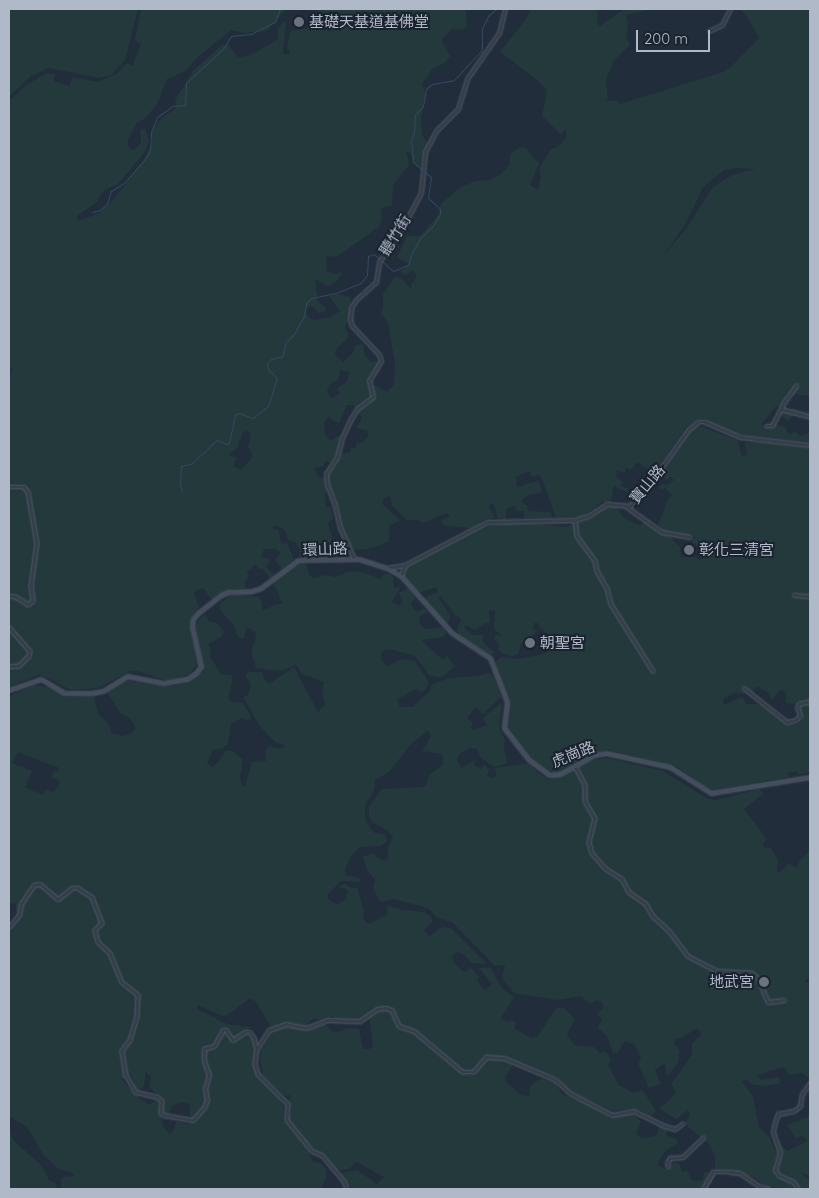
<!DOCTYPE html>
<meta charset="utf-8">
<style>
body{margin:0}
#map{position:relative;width:819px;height:1198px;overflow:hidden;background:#212d3b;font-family:Quicksand,"Noto Sans TC",sans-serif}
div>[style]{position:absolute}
.green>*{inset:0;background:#23393c}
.stream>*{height:1px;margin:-0.5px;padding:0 0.5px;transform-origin:0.5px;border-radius:0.5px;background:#344862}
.roads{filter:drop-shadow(0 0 1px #505965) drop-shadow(0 0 1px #505965)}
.minor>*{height:2.5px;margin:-1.25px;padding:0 1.25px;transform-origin:1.25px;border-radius:1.25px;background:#353e4b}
.tertiary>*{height:2.5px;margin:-1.25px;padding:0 1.25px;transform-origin:1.25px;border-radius:1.25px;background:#353e4b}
.secondary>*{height:3px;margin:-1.5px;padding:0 1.5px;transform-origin:1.5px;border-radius:1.5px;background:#434d5e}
.dots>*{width:14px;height:14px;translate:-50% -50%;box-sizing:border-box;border:2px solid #1a232f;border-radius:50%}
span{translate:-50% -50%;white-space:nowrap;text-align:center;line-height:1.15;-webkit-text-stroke:4px #1a232f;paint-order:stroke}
.poi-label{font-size:15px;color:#b0b9c7}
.left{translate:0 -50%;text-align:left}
.right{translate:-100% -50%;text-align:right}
.street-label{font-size:15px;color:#b0b9c7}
.frame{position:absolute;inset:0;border:10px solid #b0b9c7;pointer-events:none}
.scale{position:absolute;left:636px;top:30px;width:74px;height:22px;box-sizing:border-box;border:2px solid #b0b9c7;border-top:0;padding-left:6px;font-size:15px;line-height:18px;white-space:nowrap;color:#b0b9c7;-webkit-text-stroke:4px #1a232f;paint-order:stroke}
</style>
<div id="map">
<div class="green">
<i style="clip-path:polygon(9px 9px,138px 9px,125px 60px,111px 75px,99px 78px,49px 68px,31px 76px,9px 97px)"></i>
<i style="clip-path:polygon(evenodd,141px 9px,286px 9px,267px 31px,244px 33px,231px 30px,198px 57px,186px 71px,167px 79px,158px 102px,147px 117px,137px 123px,128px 140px,128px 146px,132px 150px,135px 149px,141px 143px,140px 131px,145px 128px,149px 141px,145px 152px,118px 184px,104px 190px,97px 202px,77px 216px,77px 221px,98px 214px,113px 200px,144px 160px,152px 142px,150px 134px,153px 129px,162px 118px,176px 108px,175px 100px,193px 71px,222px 45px,228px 44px,238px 58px,251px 55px,278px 39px,278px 29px,284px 22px,286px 23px,283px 54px,289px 54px,290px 51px,287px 49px,290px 31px,310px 28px,318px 12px,316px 9px,466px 9px,467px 27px,461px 30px,452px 29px,443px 38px,442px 41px,450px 56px,445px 63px,433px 68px,422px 84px,426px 96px,421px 118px,422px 135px,428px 144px,422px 155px,421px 166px,416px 167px,411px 154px,406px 151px,409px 165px,393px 185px,392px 205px,381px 209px,382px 217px,380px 226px,338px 256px,326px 257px,327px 271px,334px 274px,341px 272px,341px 275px,336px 282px,328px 286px,315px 279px,318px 301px,326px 308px,326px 311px,318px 313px,315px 308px,310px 306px,306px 310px,309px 318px,315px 320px,330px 317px,340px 311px,329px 296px,337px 294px,350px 297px,352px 313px,345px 327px,349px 337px,336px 349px,335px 354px,343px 362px,351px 355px,356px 345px,363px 344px,365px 356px,371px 362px,379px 362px,379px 371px,371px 381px,372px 384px,387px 392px,394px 384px,395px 364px,388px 323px,380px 311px,383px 311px,383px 294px,394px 278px,400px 277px,411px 289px,411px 284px,415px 280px,416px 275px,413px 270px,411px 270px,407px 275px,402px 274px,401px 271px,409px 264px,397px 257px,407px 236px,420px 236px,437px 217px,441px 204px,458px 189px,475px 181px,490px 180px,500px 175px,510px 165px,510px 154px,521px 147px,526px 148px,539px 164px,530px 185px,538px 190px,541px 177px,539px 169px,551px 149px,558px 147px,566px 137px,566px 129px,561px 135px,542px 116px,547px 90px,536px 79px,500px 52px,526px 19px,531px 9px,598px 9px,597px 23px,600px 26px,624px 9px,652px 9px,626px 15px,628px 24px,626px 36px,630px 45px,614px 60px,606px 80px,608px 98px,604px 100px,618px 101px,620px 104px,723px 72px,731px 67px,759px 38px,746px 15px,739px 9px,810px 9px,810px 396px,788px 393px,783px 406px,791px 410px,792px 408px,810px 412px,810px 419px,793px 415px,788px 421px,778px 414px,781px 409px,776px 406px,761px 425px,768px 427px,772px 422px,787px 428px,786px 431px,791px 435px,795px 431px,800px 436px,810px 433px,810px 442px,736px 434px,703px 419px,698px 420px,687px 426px,651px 477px,649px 476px,651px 471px,637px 462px,631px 470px,625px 467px,625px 473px,617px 470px,616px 477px,622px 481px,621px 486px,628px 488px,627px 492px,617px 488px,616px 485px,613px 488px,611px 502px,602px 502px,582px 517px,556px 518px,542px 479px,539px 475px,532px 477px,530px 471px,516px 477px,517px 486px,521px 487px,525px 484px,539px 481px,542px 490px,539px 493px,528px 495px,521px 501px,527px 506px,528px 511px,550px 512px,553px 518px,524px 518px,524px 511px,517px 511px,514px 506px,506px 509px,506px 519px,498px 518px,493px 503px,489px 506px,495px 518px,485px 519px,471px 528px,446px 526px,442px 523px,442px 520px,450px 516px,447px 513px,423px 523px,417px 520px,407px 520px,392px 506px,390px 496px,384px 498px,382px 504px,400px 520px,390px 525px,389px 542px,368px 549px,348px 550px,337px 529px,340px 526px,337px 518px,337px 500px,327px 482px,330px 470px,343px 453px,350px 452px,351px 448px,355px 448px,357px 443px,364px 442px,368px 436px,367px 430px,356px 428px,362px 418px,353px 405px,347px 405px,339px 424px,328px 417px,324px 423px,325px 434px,330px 441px,339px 435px,341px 440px,338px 451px,331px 463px,326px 461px,323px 466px,315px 468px,317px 476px,324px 478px,327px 491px,325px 494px,326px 507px,331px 507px,333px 519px,328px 523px,332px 537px,327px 558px,299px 557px,300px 550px,295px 542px,288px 540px,285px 530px,276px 525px,272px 528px,279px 531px,281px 544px,287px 543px,294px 559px,282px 569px,275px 560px,281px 553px,275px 549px,264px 549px,261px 556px,270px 560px,266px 567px,274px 575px,270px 578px,262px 568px,259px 570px,256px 565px,247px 571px,249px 576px,245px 582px,245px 589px,232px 589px,212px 600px,203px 588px,197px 590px,194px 594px,199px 606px,192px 618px,190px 631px,199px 662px,189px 674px,178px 679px,167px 681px,138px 671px,130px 671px,98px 688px,74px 690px,68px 689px,49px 678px,38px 675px,9px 687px,9px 377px,13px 369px,9px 367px,9px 101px,26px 85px,47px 73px,55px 74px,54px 81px,69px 86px,73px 77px,97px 82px,116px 74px,127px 63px,132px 66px,141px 44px,135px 40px,141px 9px,737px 168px,755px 169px,732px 175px,713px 187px,688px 226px,663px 256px,686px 223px,703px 187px,724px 170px,737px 168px,141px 9px,340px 370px,349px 372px,347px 382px,337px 388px,340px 394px,331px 398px,327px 391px,331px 383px,338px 380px,340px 370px,141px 9px,247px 430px,251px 434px,248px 447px,252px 454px,251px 459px,241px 470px,233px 466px,237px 458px,228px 455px,237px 448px,243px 433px,247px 430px)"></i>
<i style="clip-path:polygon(evenodd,698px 425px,738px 441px,742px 456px,747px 455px,744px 443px,757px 442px,810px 448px,810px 772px,798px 775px,797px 771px,788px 773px,789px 777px,713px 790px,704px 786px,676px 766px,610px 750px,601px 751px,586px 757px,559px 773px,545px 772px,508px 735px,505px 725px,509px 714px,508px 704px,495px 662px,501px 657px,519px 659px,545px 654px,547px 651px,548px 637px,544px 630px,540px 628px,538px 623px,534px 623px,533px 629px,538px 631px,521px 644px,518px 654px,512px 656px,504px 654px,499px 651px,498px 643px,494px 638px,496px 635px,503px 636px,494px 629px,495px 611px,489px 610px,490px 623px,486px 623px,474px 630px,466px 625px,464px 628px,472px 635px,483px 635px,483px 642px,495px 653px,490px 655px,460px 636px,457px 630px,461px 619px,455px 615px,440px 595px,439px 599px,451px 616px,447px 624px,437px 616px,423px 598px,438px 592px,436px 587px,419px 593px,404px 577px,403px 572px,408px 566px,483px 527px,525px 522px,565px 527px,590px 519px,596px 512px,610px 506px,618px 508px,621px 515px,628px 520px,639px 525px,643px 523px,643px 519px,658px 532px,672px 537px,673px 541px,680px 547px,681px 557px,695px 557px,701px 560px,701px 549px,692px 542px,692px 539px,697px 537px,666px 533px,658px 525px,668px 499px,672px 495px,665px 488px,661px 490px,659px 488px,662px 484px,667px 485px,674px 480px,671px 477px,667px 480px,660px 475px,691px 429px,698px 425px,757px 686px,768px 693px,772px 700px,779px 691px,783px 690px,786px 695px,786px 703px,799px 705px,799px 711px,803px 717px,800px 723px,791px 725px,779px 719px,761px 704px,747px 704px,742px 697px,724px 705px,723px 699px,734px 693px,755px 695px,753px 691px,757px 686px)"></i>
<i style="clip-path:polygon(evenodd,303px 562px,306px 563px,309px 574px,313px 579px,324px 575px,336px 577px,350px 571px,362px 572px,381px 579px,384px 574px,390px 574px,393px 577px,394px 588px,401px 587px,392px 602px,399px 605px,402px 602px,399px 593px,408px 588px,415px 596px,415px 600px,411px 603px,413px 609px,418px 612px,423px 608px,428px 612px,419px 617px,420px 624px,425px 629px,441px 627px,445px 629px,446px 634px,443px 637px,422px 640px,423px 642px,443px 660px,447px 656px,455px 666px,441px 678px,429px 675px,415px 656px,393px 650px,384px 650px,381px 653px,382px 661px,387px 666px,401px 659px,415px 661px,429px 682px,426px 689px,421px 692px,416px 689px,397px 700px,400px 707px,413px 707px,430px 690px,432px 685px,449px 678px,478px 676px,489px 673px,494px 677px,501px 697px,483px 714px,476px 707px,467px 718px,473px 723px,471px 727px,473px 730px,487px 725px,483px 718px,502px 702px,499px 728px,505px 740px,504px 749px,508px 763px,495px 767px,481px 758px,477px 749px,470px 748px,459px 754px,457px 760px,462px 768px,475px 760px,474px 765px,481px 769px,485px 765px,489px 770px,487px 776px,492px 778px,496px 776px,495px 768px,530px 763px,537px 772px,549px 780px,593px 760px,607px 758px,663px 771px,708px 799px,716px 800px,760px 789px,763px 794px,744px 809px,767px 839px,763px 844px,765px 848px,770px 847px,778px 860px,777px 872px,779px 873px,789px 863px,797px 868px,799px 862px,810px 850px,810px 977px,805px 981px,810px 984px,810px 1079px,802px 1073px,788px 1075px,786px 1069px,782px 1067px,756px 1076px,762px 1080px,778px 1077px,781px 1081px,778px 1084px,761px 1086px,751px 1084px,747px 1079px,742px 1082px,753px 1096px,759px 1127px,770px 1138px,777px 1155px,774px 1165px,775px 1175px,791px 1184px,793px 1189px,767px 1187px,755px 1178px,732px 1170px,715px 1172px,715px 1156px,710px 1145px,685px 1124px,690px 1115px,688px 1110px,677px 1119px,659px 1109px,676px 1093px,671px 1084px,692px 1055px,692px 1043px,702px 1034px,697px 1028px,683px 1037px,675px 1039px,674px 1043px,680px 1051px,678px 1063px,667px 1077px,665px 1063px,655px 1070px,661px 1084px,649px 1088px,638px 1064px,641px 1058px,635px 1045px,625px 1041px,617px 1053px,613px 1053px,607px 1036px,597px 1027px,602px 1020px,597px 1014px,604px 1007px,601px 1001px,597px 1000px,590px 1004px,581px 996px,558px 1000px,514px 993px,502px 978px,505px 965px,495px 966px,453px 923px,436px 917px,429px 909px,421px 906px,393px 899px,383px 902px,379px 900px,373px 887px,375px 879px,367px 870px,363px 857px,372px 853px,382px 860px,388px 859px,388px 848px,393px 837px,387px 830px,372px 822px,369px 817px,369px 807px,382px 789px,422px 787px,426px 785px,429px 775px,443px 765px,443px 757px,441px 754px,422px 751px,431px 736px,428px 731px,412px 743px,389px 772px,375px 780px,374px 790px,365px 806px,365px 818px,370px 828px,375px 833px,385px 835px,387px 841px,381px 846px,360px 847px,351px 856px,345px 869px,346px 875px,359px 878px,360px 882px,341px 881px,327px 895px,329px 900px,337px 904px,345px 900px,348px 892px,345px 888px,339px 888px,339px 886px,344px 884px,352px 888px,358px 888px,358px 891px,364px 912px,363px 919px,369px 924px,388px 914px,386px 907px,390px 906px,402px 910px,424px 912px,430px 916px,433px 921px,424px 930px,429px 936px,442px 927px,451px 928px,487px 964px,472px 963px,463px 954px,458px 952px,452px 956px,454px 963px,464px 972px,471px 968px,479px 977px,477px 981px,485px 990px,492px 984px,479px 968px,490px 967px,502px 988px,514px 997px,501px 1018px,507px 1022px,512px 1020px,516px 1023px,515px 1029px,532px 1038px,538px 1036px,556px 1008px,564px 1008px,575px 1019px,567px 1034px,574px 1045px,594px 1047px,600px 1053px,605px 1051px,611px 1059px,608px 1065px,619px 1085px,634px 1093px,642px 1089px,656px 1111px,649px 1118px,644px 1112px,631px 1109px,612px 1111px,569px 1091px,558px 1078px,513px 1061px,512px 1067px,505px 1077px,507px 1083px,521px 1095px,529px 1096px,530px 1086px,536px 1081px,543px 1079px,555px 1082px,562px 1094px,586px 1103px,610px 1118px,623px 1113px,631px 1113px,636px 1116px,641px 1122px,636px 1134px,641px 1138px,656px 1136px,660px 1125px,668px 1129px,666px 1135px,677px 1140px,678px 1143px,666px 1150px,658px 1162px,658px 1166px,666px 1169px,673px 1163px,679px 1163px,682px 1172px,688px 1171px,691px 1180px,697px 1181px,703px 1180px,704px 1172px,708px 1172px,708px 1178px,701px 1189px,353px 1189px,341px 1177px,341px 1173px,357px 1170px,377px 1184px,384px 1177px,356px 1162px,349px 1169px,336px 1171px,324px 1155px,314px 1151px,288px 1120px,291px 1110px,288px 1103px,291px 1095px,285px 1096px,263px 1075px,260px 1057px,262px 1049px,270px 1035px,279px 1028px,289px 1027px,307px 1030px,324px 1024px,335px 1033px,348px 1028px,359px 1029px,363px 1049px,370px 1049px,373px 1046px,370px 1022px,368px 1019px,340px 1020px,332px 1016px,323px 1022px,314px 1018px,304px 1027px,287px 1023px,271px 1027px,256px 1002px,250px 998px,228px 1015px,223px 1016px,198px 1005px,197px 1009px,227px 1024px,251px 1027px,245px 1032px,252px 1038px,257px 1051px,255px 1066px,260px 1079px,278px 1095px,284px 1108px,283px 1120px,306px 1147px,313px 1162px,321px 1163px,326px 1170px,326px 1178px,320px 1189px,61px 1189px,61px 1180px,64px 1177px,74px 1176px,73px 1173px,59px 1169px,44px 1156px,28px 1128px,9px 1116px,9px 930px,18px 918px,15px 903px,9px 904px,9px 698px,13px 694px,35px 685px,53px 688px,65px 697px,94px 696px,98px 714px,107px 722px,112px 733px,122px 736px,130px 734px,135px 729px,134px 723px,128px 717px,121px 714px,107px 692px,123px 680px,168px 687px,186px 683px,197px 675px,204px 664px,195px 629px,199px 619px,206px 614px,209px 621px,217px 623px,224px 632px,221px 637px,208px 644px,211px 649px,210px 657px,221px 674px,231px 675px,233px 678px,228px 699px,233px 702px,243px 703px,251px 717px,249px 721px,242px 718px,231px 724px,228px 744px,221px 749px,213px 750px,207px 763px,213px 767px,220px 760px,226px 750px,233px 751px,243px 760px,240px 777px,242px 785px,245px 787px,252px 762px,266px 761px,265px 751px,269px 746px,279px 749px,285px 747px,283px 744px,276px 743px,259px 725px,246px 702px,244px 697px,248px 695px,251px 686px,245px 675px,249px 672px,262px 672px,265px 680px,269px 684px,294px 667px,318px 712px,325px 705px,322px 690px,324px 682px,302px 674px,296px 665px,281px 671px,256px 668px,251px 651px,256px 637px,255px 631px,247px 628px,244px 638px,241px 639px,237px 635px,234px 626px,221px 611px,219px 605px,228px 597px,235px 595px,258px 597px,261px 600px,263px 611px,276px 604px,283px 604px,273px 583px,291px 566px,303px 562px,18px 752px,59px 768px,58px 772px,54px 771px,51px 777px,60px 782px,54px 792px,46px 790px,43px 795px,25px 787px,32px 771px,12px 763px,18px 752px,303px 562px,146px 1072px,151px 1077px,149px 1087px,163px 1099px,161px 1109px,165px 1114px,168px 1115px,172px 1106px,181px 1102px,190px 1104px,190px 1119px,196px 1118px,200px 1114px,198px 1119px,188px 1124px,176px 1121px,174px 1130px,170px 1134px,163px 1127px,158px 1099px,149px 1105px,138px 1097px,122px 1080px,131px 1074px,134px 1081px,133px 1086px,139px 1091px,144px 1086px,146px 1072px)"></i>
<i style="clip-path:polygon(810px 1116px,810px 1176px,799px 1172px,810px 1180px,810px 1189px,797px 1189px,793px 1182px,778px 1173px,781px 1152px,776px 1138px,787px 1151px,808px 1141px,803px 1136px,796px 1138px,787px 1125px)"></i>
<i style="clip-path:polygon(9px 1129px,13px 1140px,41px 1165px,49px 1180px,56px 1184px,57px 1189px,9px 1189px)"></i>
</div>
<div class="stream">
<i style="left:92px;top:212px;width:8px;rotate:-14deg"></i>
<i style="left:100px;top:210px;width:9px;rotate:-41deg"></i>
<i style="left:107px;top:204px;width:14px;rotate:-73deg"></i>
<i style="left:111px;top:191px;width:15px;rotate:-32deg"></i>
<i style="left:124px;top:183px;width:32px;rotate:-49deg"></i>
<i style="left:145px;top:159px;width:9px;rotate:-58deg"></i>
<i style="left:150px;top:151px;width:19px;rotate:-87deg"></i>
<i style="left:151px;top:132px;width:16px;rotate:-68deg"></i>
<i style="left:157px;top:117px;width:19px;rotate:-35deg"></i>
<i style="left:173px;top:106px;width:12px;rotate:-5deg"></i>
<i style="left:185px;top:105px;width:22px;rotate:-87deg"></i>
<i style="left:186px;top:83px;width:50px;rotate:-42.6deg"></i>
<i style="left:223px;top:49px;width:15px;rotate:-58deg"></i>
<i style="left:231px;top:36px;width:20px;rotate:-6deg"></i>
<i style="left:251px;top:34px;width:27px;rotate:-27deg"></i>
<i style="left:275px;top:22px;width:14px;rotate:-69deg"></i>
<i style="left:182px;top:491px;width:7px;rotate:-106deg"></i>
<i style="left:180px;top:484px;width:18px;rotate:-87deg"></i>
<i style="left:181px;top:466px;width:10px;rotate:-11deg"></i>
<i style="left:191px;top:464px;width:35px;rotate:-43deg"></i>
<i style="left:217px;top:440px;width:10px;rotate:24deg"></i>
<i style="left:226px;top:444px;width:3px;rotate:-18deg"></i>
<i style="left:229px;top:443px;width:29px;rotate:-78deg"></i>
<i style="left:235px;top:415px;width:4px;rotate:-27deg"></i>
<i style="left:239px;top:413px;width:15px;rotate:20deg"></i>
<i style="left:253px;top:418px;width:19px;rotate:-39deg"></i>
<i style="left:268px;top:406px;width:29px;rotate:-72deg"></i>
<i style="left:277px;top:378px;width:13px;rotate:-135deg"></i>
<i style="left:268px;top:369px;width:6px;rotate:-99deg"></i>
<i style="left:267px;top:363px;width:6px;rotate:-45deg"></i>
<i style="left:271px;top:359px;width:12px;rotate:-14deg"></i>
<i style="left:283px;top:356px;width:13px;rotate:-81deg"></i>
<i style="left:285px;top:343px;width:13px;rotate:-45deg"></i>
<i style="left:294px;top:334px;width:21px;rotate:-61deg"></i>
<i style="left:304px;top:316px;width:13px;rotate:-81deg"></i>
<i style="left:306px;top:303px;width:8px;rotate:-40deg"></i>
<i style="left:312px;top:298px;width:25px;rotate:-12deg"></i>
<i style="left:336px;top:293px;width:27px;rotate:-22deg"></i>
<i style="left:361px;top:283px;width:10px;rotate:-53deg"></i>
<i style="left:367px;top:275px;width:19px;rotate:-87deg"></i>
<i style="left:368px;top:256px;width:6px;rotate:-18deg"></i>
<i style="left:374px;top:254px;width:25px;rotate:42deg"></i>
<i style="left:393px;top:271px;width:16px;rotate:-22deg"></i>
<i style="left:408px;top:265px;width:13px;rotate:-72deg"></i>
<i style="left:412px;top:253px;width:18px;rotate:-61deg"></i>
<i style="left:421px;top:237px;width:15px;rotate:-42deg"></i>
<i style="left:432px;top:227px;width:15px;rotate:-58deg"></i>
<i style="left:440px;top:214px;width:5px;rotate:-90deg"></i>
<i style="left:440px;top:209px;width:16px;rotate:-137deg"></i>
<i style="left:428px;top:198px;width:21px;rotate:-82deg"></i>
<i style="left:431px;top:177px;width:23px;rotate:-140deg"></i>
<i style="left:413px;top:162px;width:22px;rotate:-95deg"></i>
<i style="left:411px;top:140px;width:8px;rotate:-67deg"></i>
<i style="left:414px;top:133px;width:18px;rotate:-87deg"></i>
<i style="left:415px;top:115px;width:12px;rotate:-48deg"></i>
<i style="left:423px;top:106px;width:17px;rotate:-80deg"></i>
<i style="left:426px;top:89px;width:8px;rotate:-40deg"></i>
<i style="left:432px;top:84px;width:22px;rotate:-10deg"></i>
<i style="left:454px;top:80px;width:41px;rotate:-47deg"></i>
<i style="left:482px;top:50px;width:21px;rotate:-90deg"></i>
<i style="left:482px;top:29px;width:14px;rotate:-65deg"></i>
<i style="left:488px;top:16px;width:11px;rotate:-41deg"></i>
<i style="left:706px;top:1189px;width:16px;rotate:-60deg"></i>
</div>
<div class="roads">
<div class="minor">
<i style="left:709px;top:31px;width:14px;rotate:-25deg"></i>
<i style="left:722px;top:25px;width:18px;rotate:-63deg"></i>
<i style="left:781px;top:409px;width:30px;rotate:15deg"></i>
<i style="left:766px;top:426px;width:6px"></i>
<i style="left:772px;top:426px;width:28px;rotate:-63deg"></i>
<i style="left:785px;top:401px;width:19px;rotate:-54deg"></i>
<i style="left:627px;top:507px;width:43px;rotate:35.5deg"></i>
<i style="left:662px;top:532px;width:28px;rotate:10deg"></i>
<i style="left:575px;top:520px;width:16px;rotate:83deg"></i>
<i style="left:577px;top:536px;width:31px;rotate:54deg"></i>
<i style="left:595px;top:561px;width:10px;rotate:79deg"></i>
<i style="left:597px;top:571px;width:20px;rotate:60deg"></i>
<i style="left:607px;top:588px;width:16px;rotate:76deg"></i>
<i style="left:611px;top:604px;width:79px;rotate:57.9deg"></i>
<i style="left:387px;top:568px;width:18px;rotate:-9deg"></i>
<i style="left:405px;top:565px;width:93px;rotate:-27.7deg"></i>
<i style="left:487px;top:522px;width:88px;rotate:-1.3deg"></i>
<i style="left:575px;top:520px;width:14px;rotate:-17deg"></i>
<i style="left:588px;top:516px;width:22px;rotate:-32deg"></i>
<i style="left:607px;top:504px;width:23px;rotate:5deg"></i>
<i style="left:630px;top:506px;width:40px;rotate:-50deg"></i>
<i style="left:656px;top:475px;width:57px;rotate:-54.3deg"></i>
<i style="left:689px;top:429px;width:11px;rotate:-38deg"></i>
<i style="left:698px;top:422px;width:7px"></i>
<i style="left:705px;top:422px;width:38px;rotate:23deg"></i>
<i style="left:740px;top:437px;width:70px;rotate:6.5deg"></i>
<i style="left:401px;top:576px;width:12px;rotate:-70deg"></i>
<i style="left:794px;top:595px;width:16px;rotate:4deg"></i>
<i style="left:744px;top:688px;width:55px;rotate:38.3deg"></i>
<i style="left:787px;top:722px;width:9px;rotate:-13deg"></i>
<i style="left:796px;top:720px;width:6px;rotate:-45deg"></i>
<i style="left:800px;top:716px;width:9px;rotate:-108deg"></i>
<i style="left:797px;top:707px;width:4px;rotate:-56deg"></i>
<i style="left:799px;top:704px;width:11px;rotate:-15deg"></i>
<i style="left:575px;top:766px;width:21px;rotate:62deg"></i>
<i style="left:585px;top:785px;width:16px;rotate:90deg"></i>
<i style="left:585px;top:801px;width:20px;rotate:60deg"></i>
<i style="left:595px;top:818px;width:25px;rotate:104deg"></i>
<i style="left:589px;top:842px;width:11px;rotate:75deg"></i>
<i style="left:592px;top:853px;width:20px;rotate:49deg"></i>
<i style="left:605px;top:868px;width:20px;rotate:33deg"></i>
<i style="left:622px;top:879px;width:15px;rotate:62deg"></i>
<i style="left:629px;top:892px;width:21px;rotate:35deg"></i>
<i style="left:646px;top:904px;width:14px;rotate:60deg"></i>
<i style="left:653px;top:916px;width:23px;rotate:43deg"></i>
<i style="left:670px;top:932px;width:30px;rotate:53deg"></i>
<i style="left:688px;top:956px;width:34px;rotate:27deg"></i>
<i style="left:718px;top:971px;width:34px;rotate:3deg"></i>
<i style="left:752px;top:973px;width:8px;rotate:40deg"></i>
<i style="left:758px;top:978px;width:26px;rotate:67deg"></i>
<i style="left:768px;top:1002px;width:16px;rotate:-7deg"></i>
<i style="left:9px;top:927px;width:16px;rotate:-50deg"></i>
<i style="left:19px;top:915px;width:11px;rotate:-80deg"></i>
<i style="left:21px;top:904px;width:23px;rotate:-56deg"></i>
<i style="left:34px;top:885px;width:6px;rotate:-9deg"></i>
<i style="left:40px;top:884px;width:23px;rotate:40deg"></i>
<i style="left:58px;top:899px;width:18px;rotate:-38deg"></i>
<i style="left:72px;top:888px;width:6px"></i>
<i style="left:78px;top:888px;width:17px;rotate:33deg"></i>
<i style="left:92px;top:897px;width:28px;rotate:69deg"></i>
<i style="left:102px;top:923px;width:10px;rotate:135deg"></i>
<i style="left:95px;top:930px;width:12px;rotate:76deg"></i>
<i style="left:98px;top:942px;width:16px;rotate:43deg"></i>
<i style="left:110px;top:953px;width:31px;rotate:68deg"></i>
<i style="left:122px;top:982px;width:21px;rotate:39deg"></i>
<i style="left:138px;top:995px;width:22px;rotate:93deg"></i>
<i style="left:137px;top:1017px;width:24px;rotate:107deg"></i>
<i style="left:130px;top:1040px;width:14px;rotate:126deg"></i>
<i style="left:122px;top:1051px;width:24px;rotate:81deg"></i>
<i style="left:126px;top:1075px;width:20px;rotate:60deg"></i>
<i style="left:136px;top:1092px;width:22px;rotate:13deg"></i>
<i style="left:157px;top:1097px;width:6px;rotate:39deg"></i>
<i style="left:162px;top:1101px;width:12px;rotate:95deg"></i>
<i style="left:161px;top:1113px;width:4px;rotate:34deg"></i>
<i style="left:164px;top:1115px;width:29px;rotate:10deg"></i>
<i style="left:193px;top:1120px;width:18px;rotate:-49deg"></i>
<i style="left:205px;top:1106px;width:6px;rotate:-72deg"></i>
<i style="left:207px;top:1100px;width:11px;rotate:-100deg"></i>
<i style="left:205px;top:1089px;width:15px;rotate:-74deg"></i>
<i style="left:209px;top:1075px;width:15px;rotate:-110deg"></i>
<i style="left:204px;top:1061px;width:12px;rotate:-90deg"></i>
<i style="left:204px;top:1049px;width:10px;rotate:-17deg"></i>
<i style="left:214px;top:1046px;width:18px;rotate:-61deg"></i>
<i style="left:223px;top:1030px;width:3px"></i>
<i style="left:226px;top:1030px;width:12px;rotate:55deg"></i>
<i style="left:233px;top:1040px;width:14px;rotate:-34deg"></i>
<i style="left:245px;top:1032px;width:5px"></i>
<i style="left:250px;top:1032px;width:7px;rotate:56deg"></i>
<i style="left:254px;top:1038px;width:11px;rotate:75deg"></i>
<i style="left:257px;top:1049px;width:15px;rotate:98deg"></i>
<i style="left:255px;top:1064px;width:10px;rotate:73deg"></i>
<i style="left:258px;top:1074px;width:42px;rotate:45deg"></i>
<i style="left:288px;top:1104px;width:16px;rotate:94deg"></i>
<i style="left:287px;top:1120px;width:40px;rotate:51deg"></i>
<i style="left:312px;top:1151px;width:11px;rotate:22deg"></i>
<i style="left:322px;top:1155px;width:34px;rotate:50deg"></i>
<i style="left:344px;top:1181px;width:9px;rotate:69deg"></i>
<i style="left:257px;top:1049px;width:22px;rotate:-58deg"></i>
<i style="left:269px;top:1030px;width:18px;rotate:-19deg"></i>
<i style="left:286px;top:1024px;width:20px;rotate:11deg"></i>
<i style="left:306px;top:1028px;width:23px;rotate:-20deg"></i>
<i style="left:328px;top:1020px;width:32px;rotate:2deg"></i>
<i style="left:360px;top:1021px;width:21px;rotate:-35deg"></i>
<i style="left:377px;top:1009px;width:9px;rotate:-6deg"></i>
<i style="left:386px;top:1008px;width:6px;rotate:18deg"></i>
<i style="left:392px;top:1010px;width:17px;rotate:66deg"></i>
<i style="left:399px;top:1026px;width:16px;rotate:18deg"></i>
<i style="left:414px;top:1031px;width:64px;rotate:39.9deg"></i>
<i style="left:463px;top:1072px;width:10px"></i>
<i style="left:473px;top:1072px;width:20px;rotate:-49deg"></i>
<i style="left:486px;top:1057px;width:18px;rotate:3deg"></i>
<i style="left:504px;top:1058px;width:56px;rotate:22.9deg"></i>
<i style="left:556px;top:1080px;width:19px;rotate:43deg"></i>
<i style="left:570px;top:1093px;width:47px;rotate:27.6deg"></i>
<i style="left:612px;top:1115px;width:22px;rotate:-10deg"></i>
<i style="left:634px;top:1111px;width:34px;rotate:26deg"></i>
<i style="left:665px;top:1126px;width:10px;rotate:17deg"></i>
<i style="left:675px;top:1129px;width:9px;rotate:-36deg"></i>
<i style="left:668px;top:1167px;width:4px;rotate:-104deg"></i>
<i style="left:667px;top:1163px;width:6px;rotate:-59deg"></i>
<i style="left:670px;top:1158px;width:13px;rotate:-4deg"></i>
<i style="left:683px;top:1157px;width:28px;rotate:-44deg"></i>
</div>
<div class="tertiary">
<i style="left:9px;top:487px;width:15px"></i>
<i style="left:24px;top:487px;width:6px;rotate:51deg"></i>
<i style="left:28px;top:492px;width:52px;rotate:80deg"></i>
<i style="left:37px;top:543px;width:43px;rotate:97.9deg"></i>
<i style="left:31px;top:586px;width:15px;rotate:82deg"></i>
<i style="left:33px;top:601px;width:6px;rotate:141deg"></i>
<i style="left:28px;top:605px;width:15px;rotate:-148deg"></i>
<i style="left:15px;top:597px;width:6px;rotate:-171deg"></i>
<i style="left:354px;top:559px;width:34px;rotate:-114deg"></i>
<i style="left:340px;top:528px;width:26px;rotate:-103deg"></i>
<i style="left:334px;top:503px;width:19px;rotate:-111deg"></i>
<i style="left:327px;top:485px;width:11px;rotate:-95deg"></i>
<i style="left:326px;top:474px;width:20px;rotate:-57deg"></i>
<i style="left:337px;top:457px;width:20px;rotate:-75deg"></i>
<i style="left:342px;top:438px;width:21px;rotate:-65deg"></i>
<i style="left:351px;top:419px;width:12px;rotate:-59deg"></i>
<i style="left:357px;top:409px;width:20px;rotate:-37deg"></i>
<i style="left:373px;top:397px;width:16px;rotate:-104deg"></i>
<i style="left:369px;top:381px;width:23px;rotate:-59deg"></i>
<i style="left:381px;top:361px;width:6px;rotate:-108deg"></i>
<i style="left:379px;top:355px;width:40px;rotate:-133deg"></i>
<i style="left:352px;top:326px;width:6px;rotate:-108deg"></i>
<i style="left:350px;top:320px;width:12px;rotate:-85deg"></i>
<i style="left:351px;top:308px;width:9px;rotate:-58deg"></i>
<i style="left:356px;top:300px;width:27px;rotate:-42deg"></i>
<i style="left:376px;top:282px;width:20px;rotate:-81deg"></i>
<i style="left:379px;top:262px;width:32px;rotate:-54deg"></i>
<i style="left:398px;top:236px;width:49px;rotate:-61.9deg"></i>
<i style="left:421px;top:193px;width:41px;rotate:-84.4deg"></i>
<i style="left:425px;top:152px;width:24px;rotate:-62deg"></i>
<i style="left:436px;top:131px;width:31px;rotate:-45deg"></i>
<i style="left:458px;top:109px;width:31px;rotate:-73deg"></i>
<i style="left:467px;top:79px;width:56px;rotate:-55.2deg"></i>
<i style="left:499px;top:33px;width:25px;rotate:-76deg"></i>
<i style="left:9px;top:627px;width:32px;rotate:49deg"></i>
<i style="left:30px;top:651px;width:5px;rotate:101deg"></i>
<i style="left:29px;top:656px;width:14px;rotate:135deg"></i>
<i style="left:19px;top:666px;width:10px;rotate:174deg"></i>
<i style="left:703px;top:1189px;width:20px;rotate:-60deg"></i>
<i style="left:713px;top:1172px;width:17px"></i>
<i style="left:730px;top:1172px;width:10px;rotate:6deg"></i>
<i style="left:740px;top:1173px;width:25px;rotate:34deg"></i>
<i style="left:761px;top:1187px;width:8px;rotate:14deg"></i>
<i style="left:798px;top:1189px;width:9px;rotate:-126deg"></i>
<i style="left:793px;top:1182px;width:15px;rotate:-157deg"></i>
<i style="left:779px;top:1176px;width:7px;rotate:-124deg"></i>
<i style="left:775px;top:1170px;width:18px;rotate:-74deg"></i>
<i style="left:780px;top:1153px;width:21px;rotate:-109deg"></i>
<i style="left:773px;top:1133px;width:7px;rotate:-82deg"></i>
<i style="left:774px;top:1126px;width:13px;rotate:-72deg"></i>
<i style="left:778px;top:1114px;width:16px;rotate:-11deg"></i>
<i style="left:794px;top:1111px;width:8px;rotate:-40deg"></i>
<i style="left:800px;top:1106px;width:12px;rotate:-81deg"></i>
<i style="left:802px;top:1094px;width:14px;rotate:-54deg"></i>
</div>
<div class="secondary">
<i style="left:9px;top:690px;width:34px;rotate:-19deg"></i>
<i style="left:41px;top:679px;width:27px;rotate:31deg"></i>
<i style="left:64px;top:693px;width:28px"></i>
<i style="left:92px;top:693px;width:11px;rotate:-10deg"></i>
<i style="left:103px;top:691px;width:28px;rotate:-32deg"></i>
<i style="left:127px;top:676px;width:38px;rotate:11deg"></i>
<i style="left:164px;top:683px;width:23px;rotate:-10deg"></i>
<i style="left:187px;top:679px;width:11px;rotate:-34deg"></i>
<i style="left:196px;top:673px;width:9px;rotate:-54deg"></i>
<i style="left:201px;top:666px;width:39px;rotate:-103deg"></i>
<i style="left:192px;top:628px;width:9px;rotate:-84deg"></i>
<i style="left:193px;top:619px;width:8px;rotate:-50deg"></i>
<i style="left:198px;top:613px;width:29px;rotate:-38deg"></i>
<i style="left:221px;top:595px;width:9px;rotate:-21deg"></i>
<i style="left:229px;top:592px;width:23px;rotate:-2deg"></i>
<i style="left:252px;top:591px;width:9px;rotate:-18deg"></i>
<i style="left:261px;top:588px;width:46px;rotate:-37.1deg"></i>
<i style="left:298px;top:560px;width:61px;rotate:-0.9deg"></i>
<i style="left:359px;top:559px;width:29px;rotate:18deg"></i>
<i style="left:387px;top:568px;width:16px;rotate:30deg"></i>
<i style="left:401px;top:576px;width:76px;rotate:48.2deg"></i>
<i style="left:452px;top:633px;width:45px;rotate:33.3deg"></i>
<i style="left:490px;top:658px;width:47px;rotate:68.9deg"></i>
<i style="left:507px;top:702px;width:26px;rotate:97deg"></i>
<i style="left:504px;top:728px;width:39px;rotate:52deg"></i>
<i style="left:528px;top:759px;width:26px;rotate:37deg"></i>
<i style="left:549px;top:775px;width:11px;rotate:-5deg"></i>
<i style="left:560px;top:774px;width:39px;rotate:-29deg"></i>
<i style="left:594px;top:755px;width:12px;rotate:-9deg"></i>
<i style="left:606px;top:753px;width:66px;rotate:12.3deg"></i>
<i style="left:670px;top:767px;width:49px;rotate:32.4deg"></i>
<i style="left:711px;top:793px;width:100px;rotate:-9.2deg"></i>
</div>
</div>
<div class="dots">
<i style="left:299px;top:22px;background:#6b7280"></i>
<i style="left:689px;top:550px;background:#6b7280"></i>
<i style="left:530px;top:643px;background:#6b7280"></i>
<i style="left:764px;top:982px;background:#6b7280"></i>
</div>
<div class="poi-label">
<span class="left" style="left:309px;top:22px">基礎天基道基佛堂</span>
<span class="left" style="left:699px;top:550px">彰化三清宮</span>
<span class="left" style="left:540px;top:643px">朝聖宮</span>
<span class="right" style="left:754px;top:982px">地武宮</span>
</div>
<div class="street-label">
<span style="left:395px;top:235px;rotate:-58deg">聽竹街</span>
<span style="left:647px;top:484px;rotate:-50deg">寶山路</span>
<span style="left:325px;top:549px;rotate:-2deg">環山路</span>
<span style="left:573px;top:754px;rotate:-22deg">虎崗路</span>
</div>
<div class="frame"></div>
<div class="scale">200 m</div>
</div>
